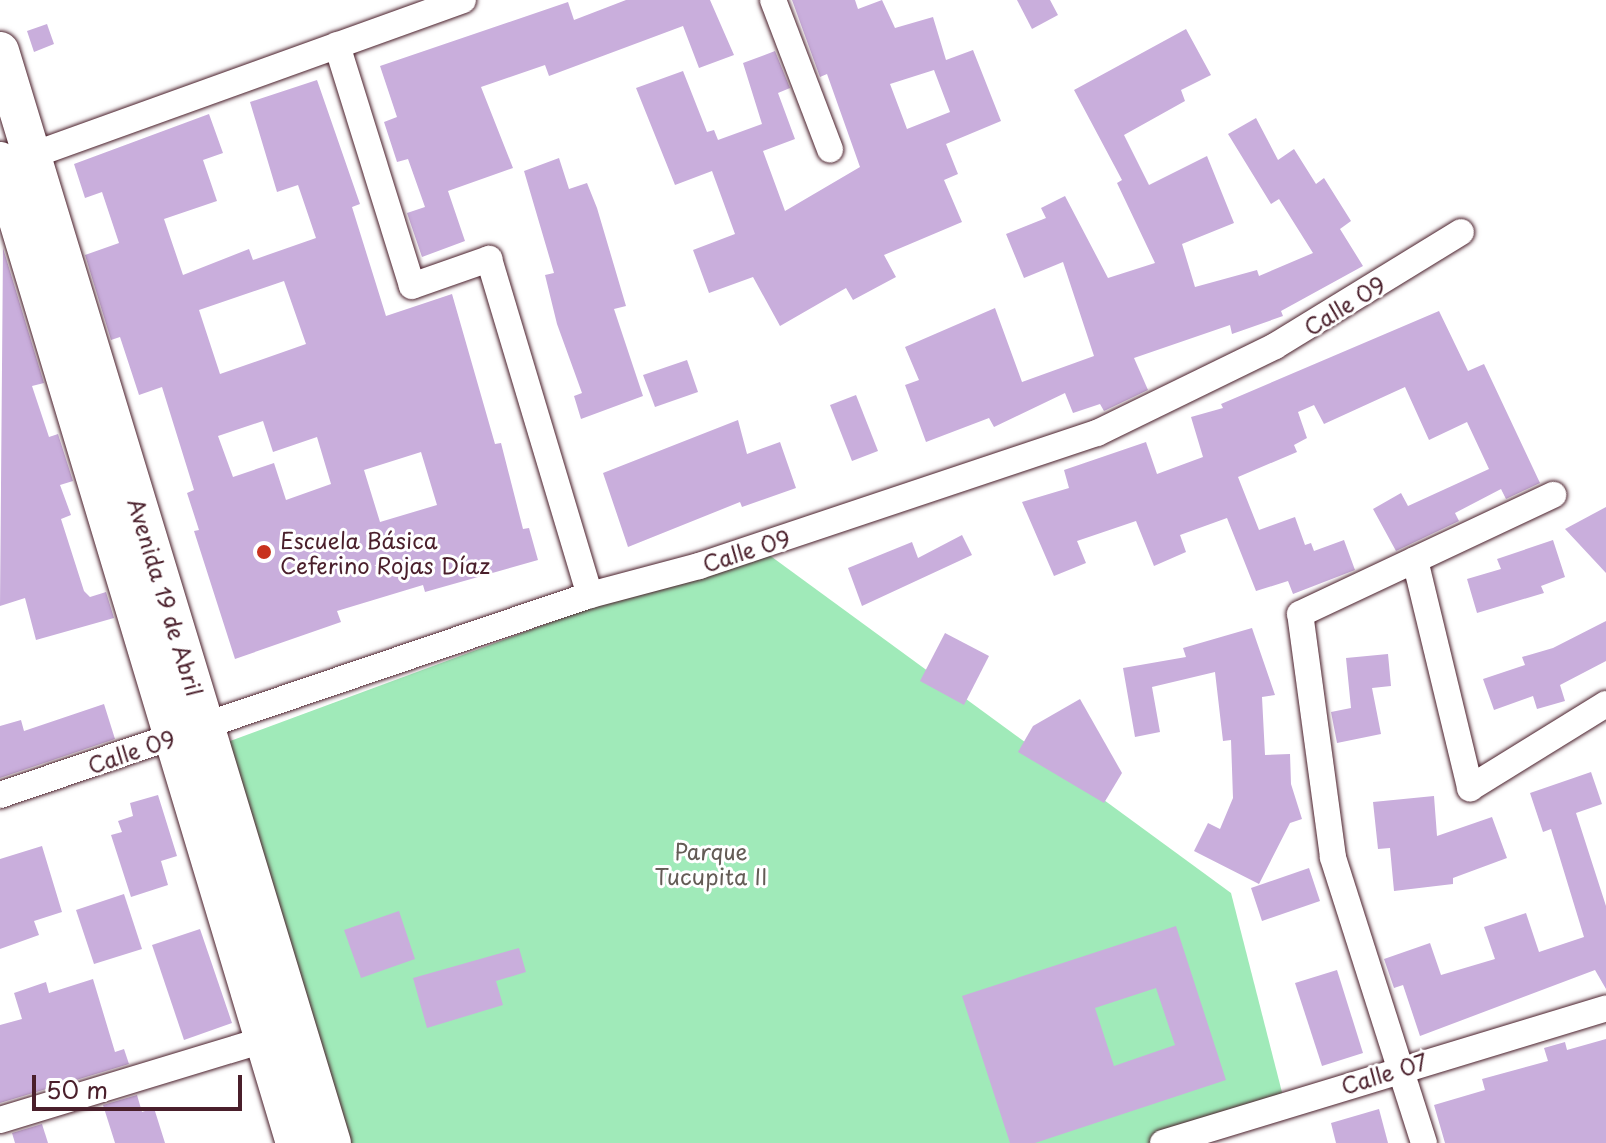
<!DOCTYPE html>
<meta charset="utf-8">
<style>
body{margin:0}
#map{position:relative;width:1606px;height:1143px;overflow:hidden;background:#fff;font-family:"Playpen Sans",sans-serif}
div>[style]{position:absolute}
.green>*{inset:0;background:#a0eab9}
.building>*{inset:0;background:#c9aedc}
.roads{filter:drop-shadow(0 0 2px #4a1f2b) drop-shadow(0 0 2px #4a1f2b)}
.street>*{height:26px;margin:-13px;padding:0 13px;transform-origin:13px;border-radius:13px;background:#fff}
.secondary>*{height:38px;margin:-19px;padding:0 19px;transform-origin:19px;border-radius:19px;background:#fff}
.dots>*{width:22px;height:22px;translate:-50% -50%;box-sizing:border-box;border:4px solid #fff;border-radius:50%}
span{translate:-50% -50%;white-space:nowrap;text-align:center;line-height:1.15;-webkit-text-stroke:6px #fff;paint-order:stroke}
.street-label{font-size:22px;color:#4a1f2b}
.poi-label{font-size:22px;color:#4a1f2b}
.left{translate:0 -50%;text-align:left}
.park-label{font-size:22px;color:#645c56}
.scale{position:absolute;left:32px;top:1075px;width:210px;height:36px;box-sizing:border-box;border:4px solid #4a1f2b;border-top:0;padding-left:10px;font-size:24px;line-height:28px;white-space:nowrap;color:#4a1f2b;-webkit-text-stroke:6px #fff;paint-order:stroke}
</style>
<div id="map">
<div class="green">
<i style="clip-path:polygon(757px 546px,1231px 893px,1285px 1104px,1156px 1143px,315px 1143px,222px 744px)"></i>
</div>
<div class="building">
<i style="clip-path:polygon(626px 0,710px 0,734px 55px,699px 68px,683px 26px,549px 76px,545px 65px,481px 87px,513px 168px,448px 191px,465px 241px,422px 257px,407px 213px,425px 207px,408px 159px,397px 162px,384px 122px,397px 117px,380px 66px,568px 2px,574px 20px)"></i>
<i style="clip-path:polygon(evenodd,792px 0,855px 0,858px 9px,882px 0,895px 28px,933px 17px,946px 60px,973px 50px,1001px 121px,946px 144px,958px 174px,944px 180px,962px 222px,884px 255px,896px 277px,853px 300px,846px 288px,780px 326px,753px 277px,709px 293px,693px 250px,735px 234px,712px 171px,675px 185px,636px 88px,683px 71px,707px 132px,714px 130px,718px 140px,762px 124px,743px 63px,775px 51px,790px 88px,778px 93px,795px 139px,763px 151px,785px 211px,860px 167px,827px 74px,820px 77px,792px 0,934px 70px,950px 112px,907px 129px,890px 84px,934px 70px)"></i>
<i style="clip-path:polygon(1017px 0,1050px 0,1058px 15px,1032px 29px)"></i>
<i style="clip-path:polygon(47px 24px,54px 44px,34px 52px,27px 31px)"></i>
<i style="clip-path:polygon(1186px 29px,1211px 75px,1181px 90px,1185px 101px,1124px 135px,1149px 185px,1207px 156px,1234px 223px,1182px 244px,1195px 287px,1257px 270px,1259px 276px,1313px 253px,1279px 199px,1271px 204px,1228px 134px,1256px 118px,1278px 160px,1294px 149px,1316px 184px,1324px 178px,1351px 221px,1340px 229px,1363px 266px,1281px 311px,1283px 316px,1232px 334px,1230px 325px,1134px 358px,1148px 390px,1104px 411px,1100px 404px,1073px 413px,1065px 393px,994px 427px,989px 418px,926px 442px,905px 385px,919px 380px,905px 347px,995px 308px,1022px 382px,1094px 356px,1063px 262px,1024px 278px,1006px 234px,1046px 218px,1041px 208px,1065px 196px,1108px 278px,1155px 263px,1117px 183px,1122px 180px,1074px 90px)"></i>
<i style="clip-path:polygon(evenodd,317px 80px,360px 204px,352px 207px,386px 316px,452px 294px,495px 444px,501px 443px,523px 529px,529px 528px,538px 560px,425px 592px,423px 585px,337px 611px,341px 622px,235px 659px,194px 531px,199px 530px,187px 493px,194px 490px,162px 387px,139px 395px,120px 337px,111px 340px,85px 255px,119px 243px,102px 192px,85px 198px,74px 164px,209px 114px,223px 153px,203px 160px,217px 201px,164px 219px,183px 275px,249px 249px,253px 260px,316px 238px,298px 185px,277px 192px,250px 102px,317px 80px,284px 281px,306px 344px,220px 374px,199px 310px,284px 281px,317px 80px,263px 421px,273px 452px,317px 437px,331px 484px,286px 500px,274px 463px,233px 477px,218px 436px,263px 421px,317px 80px,421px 452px,437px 505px,380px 522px,364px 470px,421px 452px)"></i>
<i style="clip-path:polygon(559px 158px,569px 189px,587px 183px,597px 208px,626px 306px,614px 309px,643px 396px,581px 419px,574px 396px,582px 393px,557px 324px,545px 275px,554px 273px,524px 171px)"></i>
<i style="clip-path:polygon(3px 248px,44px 383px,32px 386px,49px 437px,58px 434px,73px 481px,60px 485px,71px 515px,61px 519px,84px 591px,90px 597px,106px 592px,114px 618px,36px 640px,25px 598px,0 606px)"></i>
<i style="clip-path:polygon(1439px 311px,1468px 371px,1484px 364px,1540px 483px,1506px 499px,1501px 489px,1455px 513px,1459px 521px,1396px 551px,1373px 509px,1401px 493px,1408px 506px,1489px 469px,1467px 422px,1429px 440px,1405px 387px,1324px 424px,1314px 405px,1298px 412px,1307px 438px,1294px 445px,1297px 452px,1238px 477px,1259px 530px,1295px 517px,1305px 545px,1311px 543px,1314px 551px,1344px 540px,1355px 570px,1293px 594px,1288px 581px,1256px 591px,1227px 518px,1180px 535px,1186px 552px,1154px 566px,1136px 521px,1077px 541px,1086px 563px,1054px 576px,1022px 502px,1069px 488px,1064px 470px,1146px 442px,1157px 474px,1203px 457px,1191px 417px,1223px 408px,1221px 404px)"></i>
<i style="clip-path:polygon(687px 360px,698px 392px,655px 407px,643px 375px)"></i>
<i style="clip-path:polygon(856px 395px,878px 451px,852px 461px,830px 405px)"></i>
<i style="clip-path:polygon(738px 420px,747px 454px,780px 442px,796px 488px,742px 507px,740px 502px,628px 547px,603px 473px)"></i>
<i style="clip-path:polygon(1606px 507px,1606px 573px,1565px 529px)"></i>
<i style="clip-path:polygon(962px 535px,972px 555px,862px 606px,848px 568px,912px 542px,918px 558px)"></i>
<i style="clip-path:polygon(1553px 540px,1565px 577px,1541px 586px,1544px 593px,1477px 613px,1467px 579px,1501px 569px,1497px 559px)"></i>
<i style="clip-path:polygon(1606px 621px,1606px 661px,1560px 685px,1565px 701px,1537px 709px,1533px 696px,1494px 710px,1483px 679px,1525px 665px,1522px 657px,1553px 648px)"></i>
<i style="clip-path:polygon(1252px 628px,1275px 695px,1262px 697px,1265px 755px,1290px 754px,1291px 784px,1302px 819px,1290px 823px,1259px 884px,1194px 851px,1208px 823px,1220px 829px,1233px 798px,1231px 740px,1223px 741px,1215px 672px,1152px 687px,1160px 732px,1135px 737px,1123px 668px,1186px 657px,1183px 648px)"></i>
<i style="clip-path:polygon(945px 633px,989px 656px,964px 705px,920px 681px)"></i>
<i style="clip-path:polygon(1388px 654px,1391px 686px,1372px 688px,1381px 734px,1337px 743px,1331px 712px,1351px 708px,1346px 658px)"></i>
<i style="clip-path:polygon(1080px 699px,1122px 773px,1104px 803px,1018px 752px,1033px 726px)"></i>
<i style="clip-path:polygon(104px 704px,115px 739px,0 778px,0 726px,21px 720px,24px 731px)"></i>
<i style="clip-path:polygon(1591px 772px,1602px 804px,1576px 813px,1606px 906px,1606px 989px,1595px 970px,1420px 1036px,1403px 985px,1394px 988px,1384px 959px,1430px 943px,1441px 975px,1495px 959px,1484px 927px,1526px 913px,1539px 952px,1584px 937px,1551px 829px,1543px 832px,1530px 793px)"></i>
<i style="clip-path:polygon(158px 795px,177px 856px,161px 861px,168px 885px,131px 897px,111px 835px,122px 832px,118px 821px,133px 816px,130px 803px)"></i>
<i style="clip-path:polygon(1434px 796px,1437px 836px,1492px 817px,1507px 858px,1453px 878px,1453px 884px,1394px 891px,1390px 848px,1378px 849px,1373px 802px)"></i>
<i style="clip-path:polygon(42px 846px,62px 912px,34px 921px,39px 935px,0 949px,0 859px)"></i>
<i style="clip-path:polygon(1309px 868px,1320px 901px,1262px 921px,1251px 888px)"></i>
<i style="clip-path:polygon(124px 894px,142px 949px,94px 964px,76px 910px)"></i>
<i style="clip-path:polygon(399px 911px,415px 959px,361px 978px,344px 930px)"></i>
<i style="clip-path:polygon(evenodd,1176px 926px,1226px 1080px,1035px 1143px,1010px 1143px,962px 996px,1176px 926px,1156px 988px,1175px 1045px,1114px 1066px,1095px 1008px,1156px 988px)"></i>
<i style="clip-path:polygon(200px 929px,232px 1023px,184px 1040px,152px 945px)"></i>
<i style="clip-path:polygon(519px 948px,526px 972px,496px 981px,503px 1005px,427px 1028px,413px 978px)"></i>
<i style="clip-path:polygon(1337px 970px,1363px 1053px,1322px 1066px,1295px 983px)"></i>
<i style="clip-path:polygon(93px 979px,115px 1052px,124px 1049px,129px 1064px,0 1103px,0 1025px,22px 1019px,14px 993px,46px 982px,49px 993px)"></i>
<i style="clip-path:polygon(1606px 1039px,1606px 1143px,1445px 1143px,1434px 1105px,1485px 1090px,1482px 1079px,1548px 1061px,1544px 1048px,1565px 1042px,1567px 1050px)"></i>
<i style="clip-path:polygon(137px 1095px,142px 1112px,154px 1108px,165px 1143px,115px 1143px,103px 1105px)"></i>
<i style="clip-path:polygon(1379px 1109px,1388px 1143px,1336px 1143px,1331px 1123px)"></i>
<i style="clip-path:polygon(42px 1124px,48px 1143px,15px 1143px,12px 1133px)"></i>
</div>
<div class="roads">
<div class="street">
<i style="left:773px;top:0;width:160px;rotate:69.1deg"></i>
<i style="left:337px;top:45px;width:252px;rotate:72.7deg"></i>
<i style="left:412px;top:286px;width:82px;rotate:-19.3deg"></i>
<i style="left:489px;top:259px;width:351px;rotate:73.3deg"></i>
<i style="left:16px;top:161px;width:475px;rotate:-19.8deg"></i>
<i style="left:1415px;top:560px;width:235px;rotate:76.4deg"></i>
<i style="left:1470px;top:788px;width:160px;rotate:-31.7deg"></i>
<i style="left:0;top:795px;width:623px;rotate:-18.73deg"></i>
<i style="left:590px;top:595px;width:113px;rotate:-14.9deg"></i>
<i style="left:699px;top:566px;width:420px;rotate:-18.5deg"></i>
<i style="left:1097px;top:433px;width:198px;rotate:-26deg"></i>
<i style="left:1275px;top:346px;width:218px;rotate:-31.5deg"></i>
<i style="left:0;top:1120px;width:292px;rotate:-16.9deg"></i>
<i style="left:1163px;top:1143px;width:463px;rotate:-16.9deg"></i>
<i style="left:1424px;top:1143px;width:300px;rotate:-107.7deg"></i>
<i style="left:1333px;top:857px;width:245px;rotate:-97.7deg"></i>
<i style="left:1300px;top:614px;width:280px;rotate:-25.2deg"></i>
</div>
<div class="secondary">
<i style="left:0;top:51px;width:1141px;rotate:73.09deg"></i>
<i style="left:0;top:161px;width:1025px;rotate:73.28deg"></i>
</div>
</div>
<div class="dots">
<i style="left:264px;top:552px;background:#c8321e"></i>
</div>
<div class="street-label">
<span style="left:1344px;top:305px;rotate:-32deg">Calle 09</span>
<span style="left:746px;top:550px;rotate:-18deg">Calle 09</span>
<span style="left:166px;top:597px;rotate:73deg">Avenida 19 de Abril</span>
<span style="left:131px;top:751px;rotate:-19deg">Calle 09</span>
<span style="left:1384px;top:1073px;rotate:-17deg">Calle 07</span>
</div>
<div class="poi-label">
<span class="left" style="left:280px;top:552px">Escuela Básica<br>Ceferino Rojas Díaz</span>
</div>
<div class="park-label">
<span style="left:711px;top:863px">Parque<br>Tucupita II</span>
</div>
<div class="scale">50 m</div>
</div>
